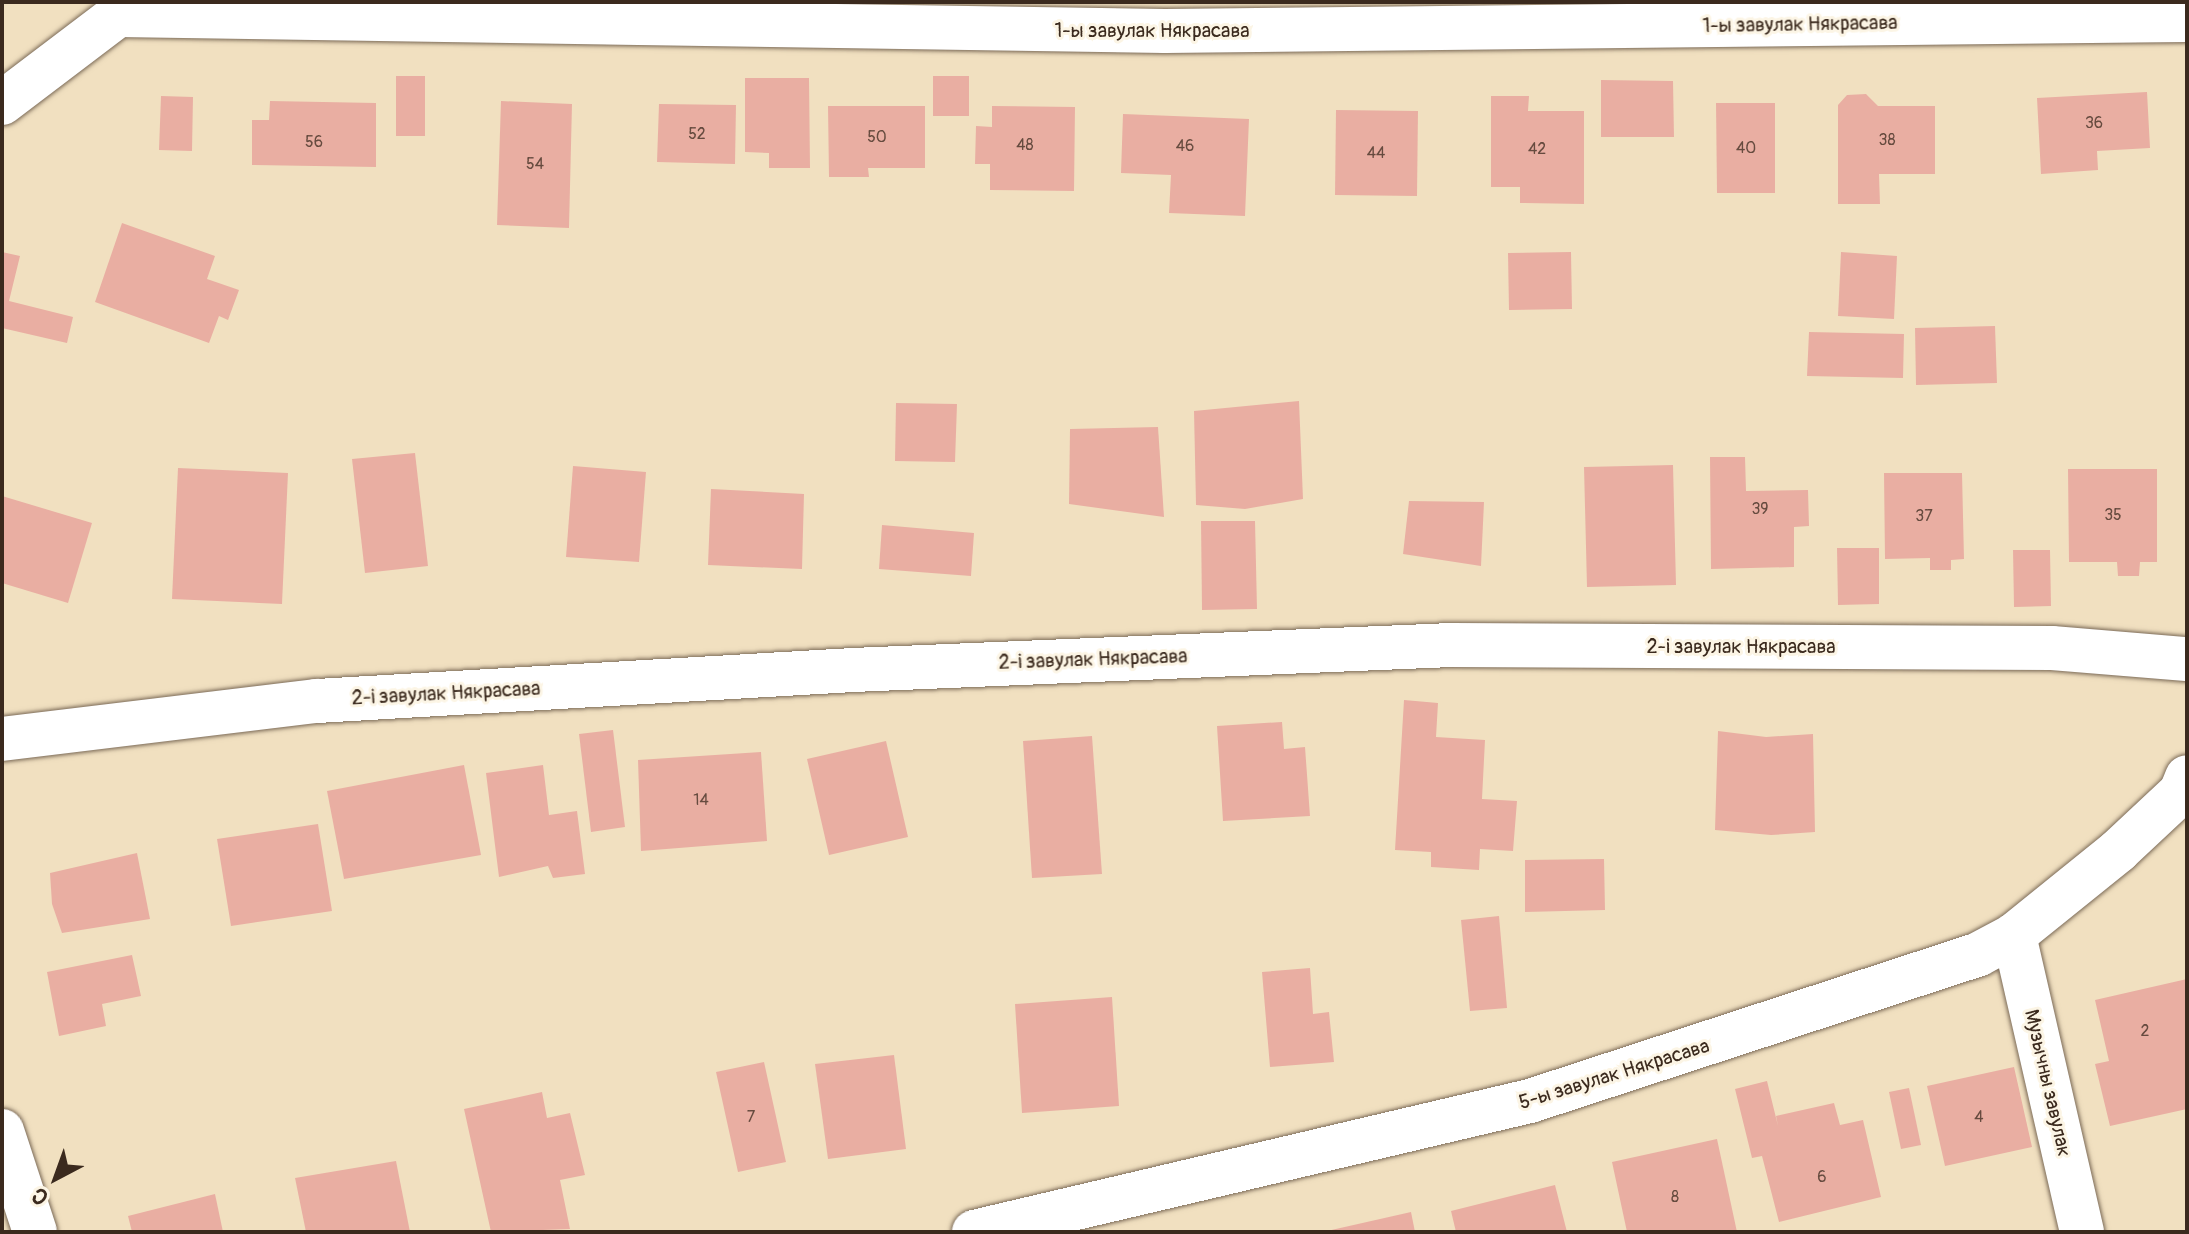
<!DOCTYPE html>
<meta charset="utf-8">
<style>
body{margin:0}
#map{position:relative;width:2189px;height:1234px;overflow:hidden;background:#f1e0c0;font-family:Pangolin,sans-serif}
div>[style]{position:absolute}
.building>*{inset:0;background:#e9aea2}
.roads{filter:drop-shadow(0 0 2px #7b6a57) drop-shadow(0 0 2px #7b6a57)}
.street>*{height:44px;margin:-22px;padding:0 22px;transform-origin:22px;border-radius:22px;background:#fff}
span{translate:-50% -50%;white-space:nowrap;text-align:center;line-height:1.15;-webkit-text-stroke:6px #fcf5e5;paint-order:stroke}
.number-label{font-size:16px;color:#664b3f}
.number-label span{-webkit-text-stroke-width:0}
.street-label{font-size:20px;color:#3b2a1e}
.frame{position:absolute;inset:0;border:4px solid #3b2a1e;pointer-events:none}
.north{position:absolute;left:16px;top:1138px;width:80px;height:80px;-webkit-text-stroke:6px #fcf5e5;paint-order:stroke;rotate:221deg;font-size:22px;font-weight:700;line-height:32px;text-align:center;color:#3b2a1e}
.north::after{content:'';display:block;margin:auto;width:28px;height:36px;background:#3b2a1e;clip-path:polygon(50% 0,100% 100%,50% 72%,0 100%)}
</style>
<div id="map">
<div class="building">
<i style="clip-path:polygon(396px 76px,425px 76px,425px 136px,396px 136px)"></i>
<i style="clip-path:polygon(933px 76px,969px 76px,969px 116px,933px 116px)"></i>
<i style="clip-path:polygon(745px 78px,809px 78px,810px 168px,769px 168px,769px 153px,745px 152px)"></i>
<i style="clip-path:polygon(1601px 80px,1673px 81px,1674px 137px,1601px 137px)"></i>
<i style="clip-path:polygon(2147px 92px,2150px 148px,2097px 151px,2098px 170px,2041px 174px,2037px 98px)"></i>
<i style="clip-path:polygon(1866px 94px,1878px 106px,1935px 106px,1935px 174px,1879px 174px,1880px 204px,1838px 204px,1838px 105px,1847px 95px)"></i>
<i style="clip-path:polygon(161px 96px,193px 97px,192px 151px,159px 150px)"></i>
<i style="clip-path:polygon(1491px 96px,1529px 96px,1528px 111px,1584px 111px,1584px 204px,1520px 203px,1520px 187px,1491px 187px)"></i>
<i style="clip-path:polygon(270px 101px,376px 103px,376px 167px,252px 165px,252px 120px,269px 120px)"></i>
<i style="clip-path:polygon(501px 101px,572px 104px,569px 228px,497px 225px)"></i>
<i style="clip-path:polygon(1716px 103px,1775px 103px,1775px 193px,1717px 193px)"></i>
<i style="clip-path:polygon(659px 104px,736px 105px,735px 164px,657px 162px)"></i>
<i style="clip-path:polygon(828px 106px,925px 106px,925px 168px,868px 168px,869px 177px,829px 177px)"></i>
<i style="clip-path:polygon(992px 106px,1075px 107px,1074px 191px,990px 190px,990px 164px,975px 164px,976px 126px,992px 127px)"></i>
<i style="clip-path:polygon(1336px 110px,1418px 111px,1417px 196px,1335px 195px)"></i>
<i style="clip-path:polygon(1123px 114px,1249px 119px,1245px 216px,1169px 213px,1171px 175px,1121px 173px)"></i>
<i style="clip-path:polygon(122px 223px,215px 256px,207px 279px,239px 290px,228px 320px,219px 316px,209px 343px,95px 302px)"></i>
<i style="clip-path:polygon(2px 252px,20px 256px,9px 301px,73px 317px,67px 343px,2px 328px)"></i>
<i style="clip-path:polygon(1571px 252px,1572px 309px,1509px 310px,1508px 253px)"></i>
<i style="clip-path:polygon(1841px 252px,1897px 256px,1894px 319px,1838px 316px)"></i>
<i style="clip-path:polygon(1995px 326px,1997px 383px,1916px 385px,1915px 328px)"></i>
<i style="clip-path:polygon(1809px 332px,1904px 334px,1903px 378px,1807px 376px)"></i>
<i style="clip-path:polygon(1299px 401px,1303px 499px,1245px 509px,1196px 505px,1194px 411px)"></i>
<i style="clip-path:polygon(896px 403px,957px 404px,955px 462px,895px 461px)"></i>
<i style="clip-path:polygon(1158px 427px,1164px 517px,1069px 504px,1070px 429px)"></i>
<i style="clip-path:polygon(415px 453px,428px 566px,365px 573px,352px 459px)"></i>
<i style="clip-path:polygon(1710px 457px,1745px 457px,1746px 491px,1808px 490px,1809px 526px,1794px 527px,1794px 567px,1711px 569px)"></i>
<i style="clip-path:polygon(1673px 465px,1676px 585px,1587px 587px,1584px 467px)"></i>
<i style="clip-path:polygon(573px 466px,646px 472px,639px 562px,566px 557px)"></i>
<i style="clip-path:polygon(178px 468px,288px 473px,282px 604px,172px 599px)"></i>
<i style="clip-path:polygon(2068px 469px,2157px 469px,2157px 562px,2140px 562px,2139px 576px,2118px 576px,2117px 562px,2069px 562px)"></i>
<i style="clip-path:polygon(1884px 473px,1962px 473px,1964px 559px,1951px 560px,1951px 570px,1930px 570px,1930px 558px,1885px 559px)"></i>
<i style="clip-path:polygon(711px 489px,804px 494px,802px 569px,708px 565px)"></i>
<i style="clip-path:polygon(2px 496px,92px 523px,68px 603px,2px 583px)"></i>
<i style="clip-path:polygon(1409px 501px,1484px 502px,1481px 566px,1403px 554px)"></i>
<i style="clip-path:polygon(1201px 521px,1255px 521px,1257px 609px,1202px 610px)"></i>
<i style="clip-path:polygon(882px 525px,974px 533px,971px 576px,879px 569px)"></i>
<i style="clip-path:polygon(1837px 548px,1879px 548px,1879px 604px,1838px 605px)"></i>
<i style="clip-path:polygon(2013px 550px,2050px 550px,2051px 606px,2014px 607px)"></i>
<i style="clip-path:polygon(1404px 700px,1438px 703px,1436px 737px,1485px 740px,1482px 799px,1517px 801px,1513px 851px,1480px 849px,1479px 870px,1431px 867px,1431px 852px,1395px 850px)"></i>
<i style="clip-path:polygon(1282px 722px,1284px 749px,1305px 747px,1310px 816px,1223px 821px,1217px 726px)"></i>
<i style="clip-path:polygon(613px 730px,625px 827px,591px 832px,579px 734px)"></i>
<i style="clip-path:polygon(1718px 731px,1766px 737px,1813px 734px,1815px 832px,1771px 835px,1715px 830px)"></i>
<i style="clip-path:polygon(1092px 736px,1102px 874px,1032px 878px,1023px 741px)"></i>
<i style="clip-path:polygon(886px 741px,908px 837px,829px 855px,807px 759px)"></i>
<i style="clip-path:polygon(761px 752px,767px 841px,641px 851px,638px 760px)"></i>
<i style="clip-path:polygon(464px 765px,481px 855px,344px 879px,327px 791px)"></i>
<i style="clip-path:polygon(543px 765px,549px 815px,577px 811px,585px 874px,553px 878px,548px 866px,499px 877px,486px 773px)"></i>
<i style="clip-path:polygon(318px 824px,332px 911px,231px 926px,217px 839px)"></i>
<i style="clip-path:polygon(137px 853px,150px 919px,62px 933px,52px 904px,50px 873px)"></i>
<i style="clip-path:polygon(1604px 859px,1605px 910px,1525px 912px,1525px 860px)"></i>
<i style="clip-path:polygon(1499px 916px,1507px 1008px,1470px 1011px,1461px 920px)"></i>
<i style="clip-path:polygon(132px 955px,141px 996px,102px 1004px,106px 1026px,59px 1036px,47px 972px)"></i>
<i style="clip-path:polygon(1310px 968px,1313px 1014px,1329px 1012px,1334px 1062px,1270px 1067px,1262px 972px)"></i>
<i style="clip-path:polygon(2187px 979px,2187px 1109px,2110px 1126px,2095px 1064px,2109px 1061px,2095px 1000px)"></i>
<i style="clip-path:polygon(1112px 997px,1119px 1106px,1022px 1113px,1015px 1004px)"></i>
<i style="clip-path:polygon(894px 1055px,906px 1149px,828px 1159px,815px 1064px)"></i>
<i style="clip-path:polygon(764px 1062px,786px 1162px,738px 1172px,716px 1072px)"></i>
<i style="clip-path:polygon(2014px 1067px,2032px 1147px,1945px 1166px,1927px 1086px)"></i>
<i style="clip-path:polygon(1767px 1081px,1778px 1126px,1776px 1116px,1834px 1103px,1840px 1125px,1863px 1120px,1881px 1197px,1779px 1222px,1762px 1156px,1752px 1158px,1735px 1089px)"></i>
<i style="clip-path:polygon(1909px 1088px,1921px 1145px,1901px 1149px,1889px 1092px)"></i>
<i style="clip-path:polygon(542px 1092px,547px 1118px,570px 1113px,585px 1175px,560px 1180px,570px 1229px,491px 1232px,464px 1109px)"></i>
<i style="clip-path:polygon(1717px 1139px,1737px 1232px,1627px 1232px,1612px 1162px)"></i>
<i style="clip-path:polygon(396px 1161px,410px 1232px,306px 1232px,295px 1178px)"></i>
<i style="clip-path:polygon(1555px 1185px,1567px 1232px,1456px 1232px,1451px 1211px)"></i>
<i style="clip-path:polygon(215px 1194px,223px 1232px,132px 1232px,128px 1216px)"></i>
<i style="clip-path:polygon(1411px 1212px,1415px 1232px,1327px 1232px,1327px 1231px)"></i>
</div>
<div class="roads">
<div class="street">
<i style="left:118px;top:15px;width:1047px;rotate:0.88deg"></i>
<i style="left:1165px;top:31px;width:1022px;rotate:-0.62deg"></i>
<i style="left:2px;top:103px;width:146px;rotate:-37.2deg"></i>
<i style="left:118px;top:15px;width:13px;rotate:-77deg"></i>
<i style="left:2px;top:739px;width:317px;rotate:-6.9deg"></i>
<i style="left:317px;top:701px;width:537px;rotate:-3.31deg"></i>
<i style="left:853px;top:670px;width:600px;rotate:-2.39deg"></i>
<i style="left:1452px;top:645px;width:600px;rotate:0.29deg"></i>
<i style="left:2052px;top:648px;width:135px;rotate:4.7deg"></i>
<i style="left:2014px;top:935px;width:305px;rotate:77.1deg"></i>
<i style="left:2px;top:1131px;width:106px;rotate:71.9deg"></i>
<i style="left:974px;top:1232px;width:571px;rotate:-13.26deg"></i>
<i style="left:1530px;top:1101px;width:472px;rotate:-18.1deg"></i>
<i style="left:1979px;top:954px;width:40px;rotate:-28deg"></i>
<i style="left:2014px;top:935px;width:134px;rotate:-38.9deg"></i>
<i style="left:2118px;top:851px;width:86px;rotate:-43.1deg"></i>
<i style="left:2181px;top:792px;width:16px;rotate:-68deg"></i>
</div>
</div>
<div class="number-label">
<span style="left:2094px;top:123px">36</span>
<span style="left:697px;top:134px">52</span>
<span style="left:877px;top:137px">50</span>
<span style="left:1887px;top:140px">38</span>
<span style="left:314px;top:142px">56</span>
<span style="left:1025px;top:145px">48</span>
<span style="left:1185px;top:146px">46</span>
<span style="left:1746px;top:148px">40</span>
<span style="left:1537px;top:149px">42</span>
<span style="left:1376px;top:153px">44</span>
<span style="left:535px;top:164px">54</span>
<span style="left:1760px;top:509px">39</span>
<span style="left:2113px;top:515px">35</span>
<span style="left:1924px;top:516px">37</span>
<span style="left:701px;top:800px">14</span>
<span style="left:2145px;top:1031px">2</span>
<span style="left:751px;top:1117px">7</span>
<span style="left:1979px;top:1117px">4</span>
<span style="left:1822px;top:1177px">6</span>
<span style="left:1675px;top:1197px">8</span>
</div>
<div class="street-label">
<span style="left:1800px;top:24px;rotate:-1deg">1-ы завулак Някрасава</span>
<span style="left:1152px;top:30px">1-ы завулак Някрасава</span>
<span style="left:1741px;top:646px">2-і завулак Някрасава</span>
<span style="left:1093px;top:659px;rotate:-2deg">2-і завулак Някрасава</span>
<span style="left:446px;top:693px;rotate:-3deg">2-і завулак Някрасава</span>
<span style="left:1614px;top:1074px;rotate:-17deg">5-ы завулак Някрасава</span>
<span style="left:2048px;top:1083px;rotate:77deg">Музычны завулак</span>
</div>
<div class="frame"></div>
<div class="north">С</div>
</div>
